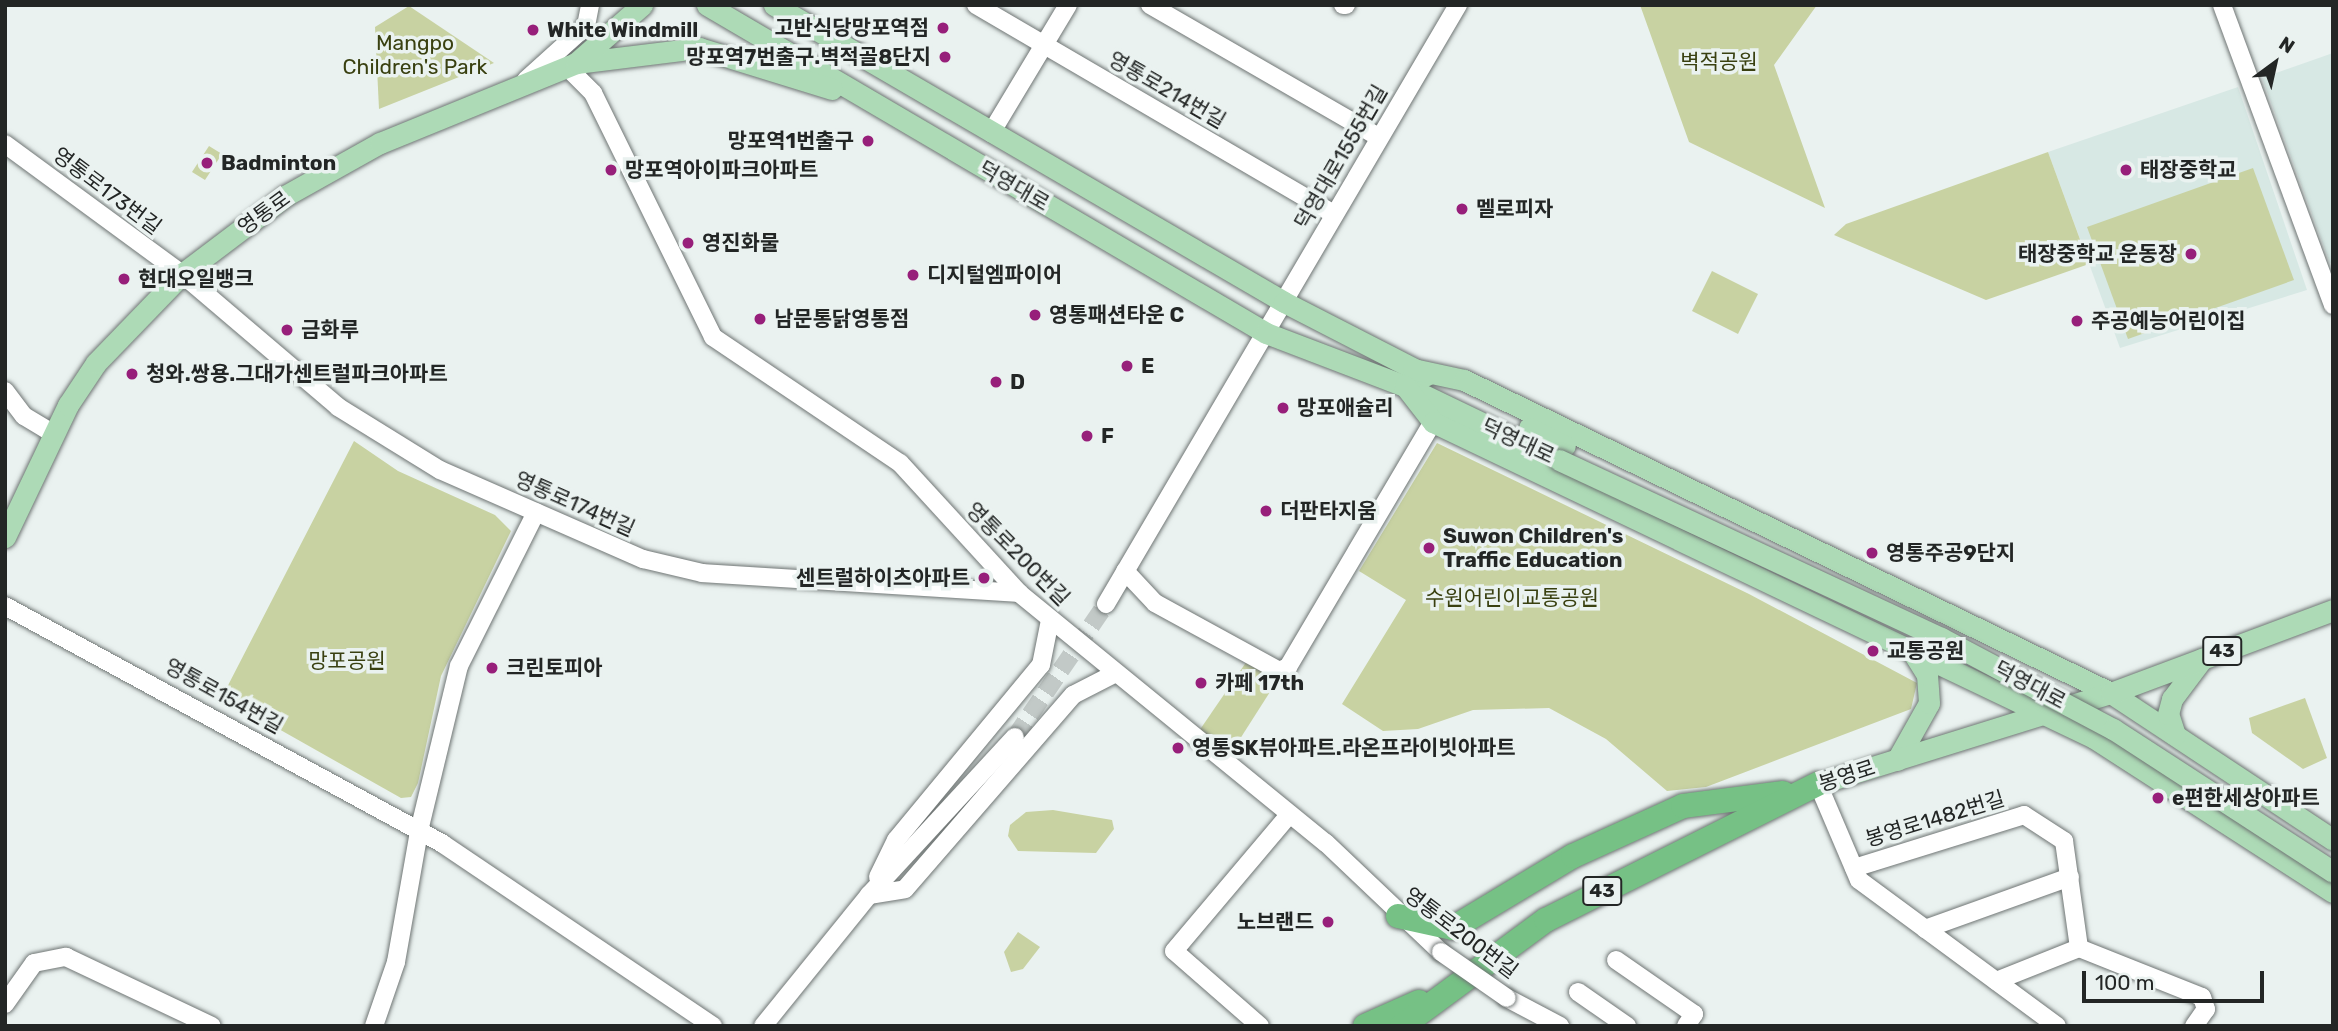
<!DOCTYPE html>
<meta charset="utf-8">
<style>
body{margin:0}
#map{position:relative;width:2338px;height:1031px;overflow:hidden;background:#eaf2f0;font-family:Rubik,"Noto Sans KR",sans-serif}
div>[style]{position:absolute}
.built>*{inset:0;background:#d7e8e4}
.green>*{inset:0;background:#c8d2a2}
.minor-tunnel>*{height:18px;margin-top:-9px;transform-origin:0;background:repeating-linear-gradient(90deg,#c2c9c7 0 18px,transparent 0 27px)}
.roads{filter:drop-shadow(0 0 2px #6f7574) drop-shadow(0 0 2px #6f7574)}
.minor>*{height:18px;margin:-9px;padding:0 9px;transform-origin:9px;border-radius:9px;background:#fff}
.major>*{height:21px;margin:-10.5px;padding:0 10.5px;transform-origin:10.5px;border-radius:10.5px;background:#addab6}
.highway>*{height:24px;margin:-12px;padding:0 12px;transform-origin:12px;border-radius:12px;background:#76c185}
.bridges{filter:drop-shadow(0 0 2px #6f7574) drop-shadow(0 0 2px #6f7574)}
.minor-bridge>*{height:18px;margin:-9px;padding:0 9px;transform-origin:9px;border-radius:9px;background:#fff}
.major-bridge>*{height:21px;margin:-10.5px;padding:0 10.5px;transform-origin:10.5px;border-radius:10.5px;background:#addab6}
.dots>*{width:19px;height:19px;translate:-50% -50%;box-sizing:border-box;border:4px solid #eaf2f0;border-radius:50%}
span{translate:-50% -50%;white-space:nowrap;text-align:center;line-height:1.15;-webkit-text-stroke:7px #eaf2f0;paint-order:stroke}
.shield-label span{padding:2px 5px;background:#eaf2f0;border:2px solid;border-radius:5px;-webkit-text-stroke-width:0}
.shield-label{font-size:19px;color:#232625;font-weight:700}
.poi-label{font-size:21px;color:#232625;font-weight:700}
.right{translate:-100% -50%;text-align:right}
.left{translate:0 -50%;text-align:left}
.park-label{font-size:21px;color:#394010}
.street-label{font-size:21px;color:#232625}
.frame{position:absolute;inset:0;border:7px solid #232625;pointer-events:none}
.north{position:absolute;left:2240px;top:28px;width:70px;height:70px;-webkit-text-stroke:5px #eaf2f0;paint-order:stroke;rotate:33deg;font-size:19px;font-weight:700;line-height:28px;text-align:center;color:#232625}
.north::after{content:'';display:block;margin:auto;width:24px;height:32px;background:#232625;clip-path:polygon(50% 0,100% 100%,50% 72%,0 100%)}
.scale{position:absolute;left:2082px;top:971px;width:182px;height:32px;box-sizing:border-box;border:4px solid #232625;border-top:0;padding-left:9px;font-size:21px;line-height:24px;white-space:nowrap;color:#232625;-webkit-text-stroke:5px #eaf2f0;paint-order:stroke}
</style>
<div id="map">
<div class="built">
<i style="clip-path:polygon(2333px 53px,2333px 262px,2330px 263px,2262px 78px)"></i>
<i style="clip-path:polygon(2238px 87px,2307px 290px,2120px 348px,2048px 152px)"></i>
</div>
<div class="green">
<i style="clip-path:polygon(1640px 5px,1817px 5px,1774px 65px,1825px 208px,1689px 142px)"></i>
<i style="clip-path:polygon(409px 6px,494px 63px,379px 109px,375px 27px)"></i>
<i style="clip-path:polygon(209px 146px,222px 154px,205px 180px,192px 172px)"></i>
<i style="clip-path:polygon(2048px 152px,2089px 264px,1986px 300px,1834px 235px,1846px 224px)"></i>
<i style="clip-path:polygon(2253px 168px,2294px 280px,2128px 339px,2087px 227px)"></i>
<i style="clip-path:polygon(1712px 271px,1758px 294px,1738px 334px,1692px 311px)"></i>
<i style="clip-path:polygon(354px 441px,398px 471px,495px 515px,511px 531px,441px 676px,418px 783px,411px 797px,401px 798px,222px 697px)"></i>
<i style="clip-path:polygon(1437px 443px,1749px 594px,1917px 683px,1911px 709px,1706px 787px,1667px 791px,1606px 739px,1549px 708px,1473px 710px,1418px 729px,1383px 731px,1342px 704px,1406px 600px,1359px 571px)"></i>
<i style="clip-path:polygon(1247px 661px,1277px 681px,1231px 753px,1199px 731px)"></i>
<i style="clip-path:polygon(2305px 698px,2327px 758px,2303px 769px,2252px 733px,2249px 718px)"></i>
<i style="clip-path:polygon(1053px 810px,1112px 820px,1114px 829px,1096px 853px,1018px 851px,1008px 836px,1010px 825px,1026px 812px)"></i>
<i style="clip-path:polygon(1018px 932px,1040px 947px,1023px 969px,1011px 972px,1004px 952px)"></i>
</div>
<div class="minor-tunnel">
<i style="left:1015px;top:737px;width:161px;rotate:-55.6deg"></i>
</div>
<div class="roads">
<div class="minor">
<i style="left:976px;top:5px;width:415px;rotate:30.3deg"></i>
<i style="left:1150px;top:5px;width:262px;rotate:30deg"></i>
<i style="left:1343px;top:5px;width:3px"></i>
<i style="left:2222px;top:5px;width:320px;rotate:69.7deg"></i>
<i style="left:567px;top:67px;width:37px;rotate:45deg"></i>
<i style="left:593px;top:93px;width:272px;rotate:63.8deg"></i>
<i style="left:713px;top:337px;width:225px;rotate:34deg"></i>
<i style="left:900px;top:463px;width:176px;rotate:47.5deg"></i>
<i style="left:1019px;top:593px;width:396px;rotate:39.2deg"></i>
<i style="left:1326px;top:843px;width:158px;rotate:43.5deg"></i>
<i style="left:526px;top:80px;width:81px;rotate:-42deg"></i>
<i style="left:586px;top:26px;width:21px;rotate:-79deg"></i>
<i style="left:991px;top:133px;width:149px;rotate:-59deg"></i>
<i style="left:5px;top:144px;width:220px;rotate:36.3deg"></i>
<i style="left:182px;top:274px;width:205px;rotate:40.4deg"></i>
<i style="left:338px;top:407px;width:120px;rotate:31.7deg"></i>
<i style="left:440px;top:470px;width:222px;rotate:23.7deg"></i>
<i style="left:643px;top:559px;width:61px;rotate:13.3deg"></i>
<i style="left:702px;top:573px;width:318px;rotate:3.6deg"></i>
<i style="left:5px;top:391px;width:31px;rotate:53deg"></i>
<i style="left:24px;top:416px;width:33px;rotate:31deg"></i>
<i style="left:1125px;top:571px;width:44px;rotate:46.8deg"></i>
<i style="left:1155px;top:603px;width:141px;rotate:28.7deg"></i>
<i style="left:1279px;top:671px;width:10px;rotate:-24deg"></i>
<i style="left:1288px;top:667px;width:285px;rotate:-59.4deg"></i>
<i style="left:1106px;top:604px;width:695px;rotate:-59.56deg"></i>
<i style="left:5px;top:606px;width:498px;rotate:28.5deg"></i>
<i style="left:443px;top:844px;width:326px;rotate:34deg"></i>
<i style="left:1818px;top:784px;width:104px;rotate:66.9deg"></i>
<i style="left:1859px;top:880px;width:246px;rotate:36.4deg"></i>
<i style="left:1854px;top:868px;width:178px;rotate:-17.3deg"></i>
<i style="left:2024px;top:815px;width:48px;rotate:33deg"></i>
<i style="left:2064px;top:841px;width:108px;rotate:82deg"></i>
<i style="left:878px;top:877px;width:41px;rotate:-64.1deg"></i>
<i style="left:896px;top:840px;width:227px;rotate:-50.4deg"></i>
<i style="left:1041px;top:665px;width:46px;rotate:-78.7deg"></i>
<i style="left:869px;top:895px;width:36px;rotate:-9deg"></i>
<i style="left:905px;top:889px;width:257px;rotate:-49.1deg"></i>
<i style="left:1073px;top:695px;width:46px;rotate:-27.1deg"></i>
<i style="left:1925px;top:929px;width:154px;rotate:-19.7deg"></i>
<i style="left:2079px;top:948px;width:132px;rotate:21.7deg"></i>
<i style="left:2202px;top:997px;width:13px;rotate:72deg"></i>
<i style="left:2206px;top:1009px;width:21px;rotate:125deg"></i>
<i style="left:1616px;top:960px;width:95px;rotate:34.7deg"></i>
<i style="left:1694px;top:1014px;width:14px;rotate:124deg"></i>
<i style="left:1996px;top:981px;width:89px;rotate:-21.7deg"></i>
<i style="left:1578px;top:992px;width:60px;rotate:34.8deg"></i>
<i style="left:1507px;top:998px;width:60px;rotate:27.8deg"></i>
<i style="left:5px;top:1004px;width:50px;rotate:-54.7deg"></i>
<i style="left:34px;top:963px;width:33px;rotate:-11deg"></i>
<i style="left:66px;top:957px;width:161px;rotate:25.3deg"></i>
<i style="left:374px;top:1026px;width:68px;rotate:-71deg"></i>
<i style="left:396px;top:962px;width:133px;rotate:-80deg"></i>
<i style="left:419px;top:831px;width:170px;rotate:-76.4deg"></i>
<i style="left:459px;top:666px;width:172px;rotate:-63.4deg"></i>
<i style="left:763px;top:1026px;width:169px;rotate:-51deg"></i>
<i style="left:869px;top:895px;width:215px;rotate:-47.3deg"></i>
<i style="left:1260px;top:1026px;width:114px;rotate:-138.9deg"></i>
<i style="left:1174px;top:951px;width:178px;rotate:-49.8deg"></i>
</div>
<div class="major">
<i style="left:707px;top:5px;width:648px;rotate:30.4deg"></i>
<i style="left:1266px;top:333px;width:149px;rotate:20.9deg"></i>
<i style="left:1405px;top:386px;width:171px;rotate:25.7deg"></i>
<i style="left:774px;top:5px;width:590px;rotate:30.21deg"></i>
<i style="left:1284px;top:302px;width:160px;rotate:27.2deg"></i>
<i style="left:576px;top:63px;width:124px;rotate:-7deg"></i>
<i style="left:699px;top:48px;width:139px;rotate:17.1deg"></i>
<i style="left:1413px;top:369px;width:52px;rotate:12.2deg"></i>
<i style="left:1464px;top:380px;width:719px;rotate:25.82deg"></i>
<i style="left:2111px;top:693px;width:266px;rotate:33.5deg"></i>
<i style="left:1405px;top:386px;width:46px;rotate:52.1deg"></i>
<i style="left:1433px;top:422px;width:733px;rotate:25.55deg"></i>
<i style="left:2094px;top:738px;width:284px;rotate:32.8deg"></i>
<i style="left:1529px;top:428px;width:40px;rotate:26.6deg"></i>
<i style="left:5px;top:537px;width:146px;rotate:-64.5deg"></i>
<i style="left:68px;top:405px;width:50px;rotate:-56.3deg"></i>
<i style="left:96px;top:363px;width:124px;rotate:-46deg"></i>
<i style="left:182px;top:274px;width:129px;rotate:-37.1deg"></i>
<i style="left:285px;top:196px;width:109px;rotate:-29.2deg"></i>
<i style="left:380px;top:143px;width:212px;rotate:-22.2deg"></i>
<i style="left:576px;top:63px;width:88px;rotate:-41.3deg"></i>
<i style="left:2175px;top:735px;width:22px;rotate:-108deg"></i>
<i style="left:2168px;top:714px;width:16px;rotate:-75deg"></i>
<i style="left:2172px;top:699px;width:50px;rotate:-53.1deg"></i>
<i style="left:1897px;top:760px;width:65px;rotate:-60.7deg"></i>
<i style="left:1929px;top:703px;width:28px;rotate:-94deg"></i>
<i style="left:1927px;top:675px;width:25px;rotate:-122deg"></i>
<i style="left:1818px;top:784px;width:307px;rotate:-17.3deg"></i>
<i style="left:2111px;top:693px;width:237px;rotate:-20.5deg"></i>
</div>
<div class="highway">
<i style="left:1398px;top:916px;width:56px;rotate:12.3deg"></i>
<i style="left:1453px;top:928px;width:140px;rotate:-31deg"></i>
<i style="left:1573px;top:856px;width:121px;rotate:-24.4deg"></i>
<i style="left:1683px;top:806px;width:101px;rotate:-7.4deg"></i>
<i style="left:1365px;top:1026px;width:59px;rotate:-24deg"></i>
<i style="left:1402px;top:1026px;width:179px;rotate:-36.4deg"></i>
<i style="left:1546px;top:920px;width:304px;rotate:-26.6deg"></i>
</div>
</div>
<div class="bridges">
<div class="minor-bridge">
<i style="left:1441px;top:952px;width:80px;rotate:34.9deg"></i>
</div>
<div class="major-bridge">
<i style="left:1559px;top:460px;width:421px;rotate:25deg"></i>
<i style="left:1941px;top:638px;width:195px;rotate:27.9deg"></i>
<i style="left:2113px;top:729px;width:262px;rotate:33deg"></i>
</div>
</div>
<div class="dots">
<i style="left:943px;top:28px;background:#971f7a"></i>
<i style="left:533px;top:30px;background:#971f7a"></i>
<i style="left:945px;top:57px;background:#971f7a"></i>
<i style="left:868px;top:141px;background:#971f7a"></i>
<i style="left:207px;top:163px;background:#971f7a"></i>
<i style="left:611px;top:170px;background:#971f7a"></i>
<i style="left:2126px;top:170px;background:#971f7a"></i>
<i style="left:1462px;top:209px;background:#971f7a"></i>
<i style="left:688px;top:243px;background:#971f7a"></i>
<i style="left:2191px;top:254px;background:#971f7a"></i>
<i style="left:913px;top:275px;background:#971f7a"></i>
<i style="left:124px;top:279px;background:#971f7a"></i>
<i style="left:1035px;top:315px;background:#971f7a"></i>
<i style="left:760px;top:319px;background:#971f7a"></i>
<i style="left:2077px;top:321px;background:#971f7a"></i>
<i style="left:287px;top:330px;background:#971f7a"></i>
<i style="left:1127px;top:366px;background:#971f7a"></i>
<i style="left:132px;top:374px;background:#971f7a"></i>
<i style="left:996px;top:382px;background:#971f7a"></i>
<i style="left:1283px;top:408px;background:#971f7a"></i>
<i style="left:1087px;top:436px;background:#971f7a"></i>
<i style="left:1266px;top:511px;background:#971f7a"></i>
<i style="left:1429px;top:548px;background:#971f7a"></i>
<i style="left:1872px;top:553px;background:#971f7a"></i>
<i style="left:984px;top:578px;background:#971f7a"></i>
<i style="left:1873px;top:651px;background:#971f7a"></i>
<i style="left:492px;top:668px;background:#971f7a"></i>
<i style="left:1201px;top:683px;background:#971f7a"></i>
<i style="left:1178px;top:748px;background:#971f7a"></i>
<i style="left:2158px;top:798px;background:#971f7a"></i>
<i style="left:1328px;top:922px;background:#971f7a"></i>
</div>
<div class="shield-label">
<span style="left:2222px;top:651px">43</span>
<span style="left:1602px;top:891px">43</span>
</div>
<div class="poi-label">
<span class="right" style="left:929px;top:28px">고반식당망포역점</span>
<span class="left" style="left:547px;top:30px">White Windmill</span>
<span class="right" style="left:931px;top:57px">망포역7번출구.벽적골8단지</span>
<span class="right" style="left:854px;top:141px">망포역1번출구</span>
<span class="left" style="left:221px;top:163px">Badminton</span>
<span class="left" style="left:625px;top:170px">망포역아이파크아파트</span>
<span class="left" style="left:2140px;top:170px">태장중학교</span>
<span class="left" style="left:1476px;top:209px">멜로피자</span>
<span class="left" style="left:702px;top:243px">영진화물</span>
<span class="right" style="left:2177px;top:254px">태장중학교 운동장</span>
<span class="left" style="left:927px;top:275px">디지털엠파이어</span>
<span class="left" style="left:138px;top:279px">현대오일뱅크</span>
<span class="left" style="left:1049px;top:315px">영통패션타운 C</span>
<span class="left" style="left:774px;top:319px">남문통닭영통점</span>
<span class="left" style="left:2091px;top:321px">주공예능어린이집</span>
<span class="left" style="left:301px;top:330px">금화루</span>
<span class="left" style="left:1141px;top:366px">E</span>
<span class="left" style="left:146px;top:374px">청와.쌍용.그대가센트럴파크아파트</span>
<span class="left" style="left:1010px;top:382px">D</span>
<span class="left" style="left:1297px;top:408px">망포애슐리</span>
<span class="left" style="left:1101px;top:436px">F</span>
<span class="left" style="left:1280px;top:511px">더판타지움</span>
<span class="left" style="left:1443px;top:548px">Suwon Children's<br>Traffic Education</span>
<span class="left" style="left:1886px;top:553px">영통주공9단지</span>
<span class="right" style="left:970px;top:578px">센트럴하이츠아파트</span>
<span class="left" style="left:1887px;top:651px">교통공원</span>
<span class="left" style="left:506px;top:668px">크린토피아</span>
<span class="left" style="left:1215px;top:683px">카페 17th</span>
<span class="left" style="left:1192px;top:748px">영통SK뷰아파트.라온프라이빗아파트</span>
<span class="left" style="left:2172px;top:798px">e편한세상아파트</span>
<span class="right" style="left:1314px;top:922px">노브랜드</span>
</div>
<div class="park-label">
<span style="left:415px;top:55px">Mangpo<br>Children's Park</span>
<span style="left:1719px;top:62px">벽적공원</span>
<span style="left:1512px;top:598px">수원어린이교통공원</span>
<span style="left:347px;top:661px">망포공원</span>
</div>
<div class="street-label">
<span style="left:1167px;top:90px;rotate:30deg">영통로214번길</span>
<span style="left:1341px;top:157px;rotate:-60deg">덕영대로1555번길</span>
<span style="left:1014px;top:186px;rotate:30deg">덕영대로</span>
<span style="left:107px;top:191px;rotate:37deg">영통로173번길</span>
<span style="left:264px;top:213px;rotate:-36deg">영통로</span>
<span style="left:1518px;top:441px;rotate:25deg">덕영대로</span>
<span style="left:575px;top:504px;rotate:24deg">영통로174번길</span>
<span style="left:1018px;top:554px;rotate:45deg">영통로200번길</span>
<span style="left:2030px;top:685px;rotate:28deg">덕영대로</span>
<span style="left:224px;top:696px;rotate:29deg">영통로154번길</span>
<span style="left:1847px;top:776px;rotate:-18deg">봉영로</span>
<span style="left:1935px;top:819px;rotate:-17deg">봉영로1482번길</span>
<span style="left:1461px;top:933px;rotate:37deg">영통로200번길</span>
</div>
<div class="frame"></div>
<div class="north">N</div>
<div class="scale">100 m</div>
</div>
